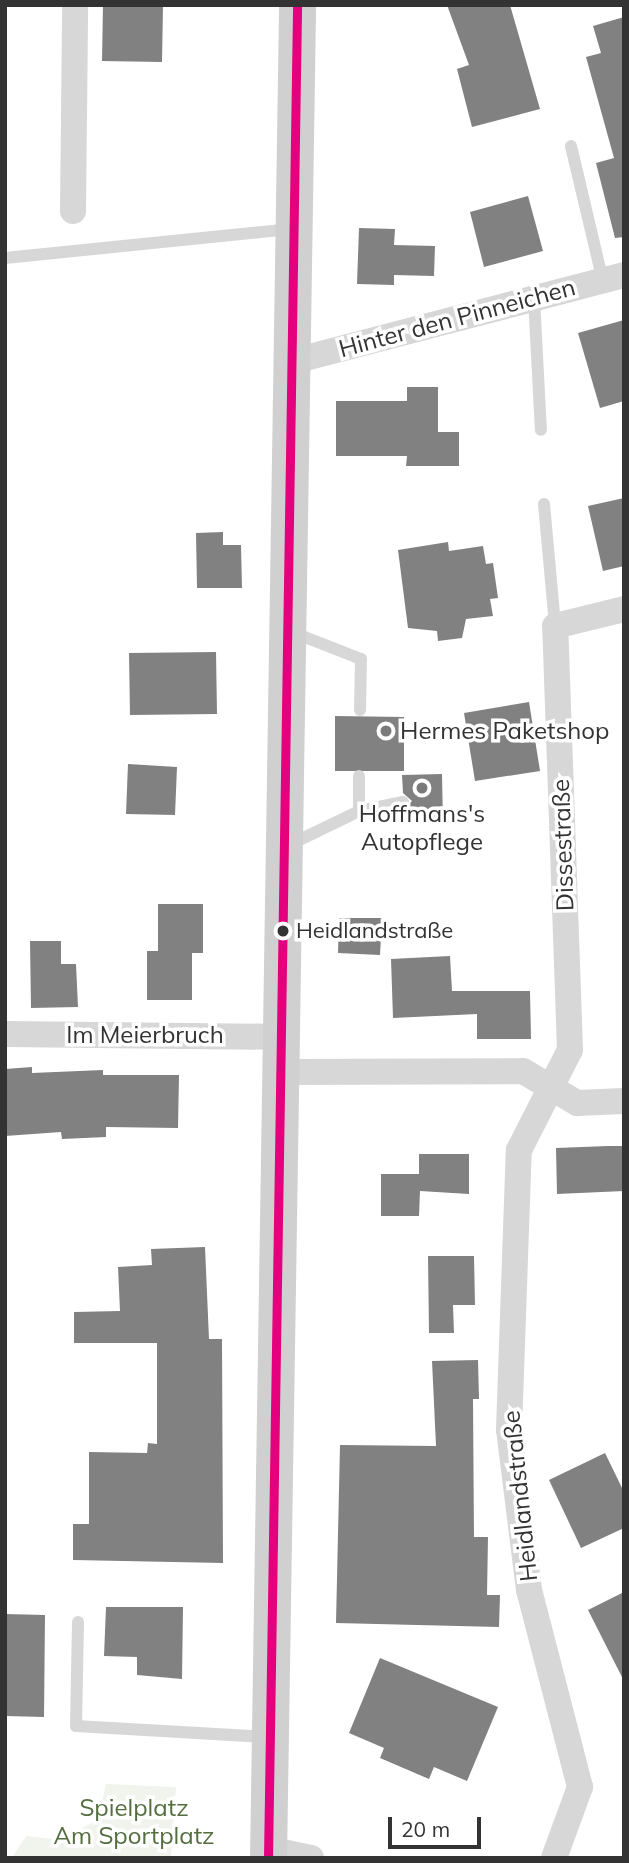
<!DOCTYPE html>
<meta charset="utf-8">
<style>
body{margin:0}
#map{position:relative;width:629px;height:1863px;overflow:hidden;background:#fff;font-family:Mulish,sans-serif}
div>[style]{position:absolute}
.green>*{inset:0;background:#f1f4ed}
.building>*{inset:0;background:#818181}
.lane>*{height:12px;margin:-6px;padding:0 6px;transform-origin:6px;border-radius:6px;background:#d7d7d7}
.street>*{height:26px;margin:-13px;padding:0 13px;transform-origin:13px;border-radius:13px;background:#d7d7d7}
.secondary>*{height:37px;margin:-18.5px;padding:0 18.5px;transform-origin:18.5px;border-radius:18.5px;background:#d0d0d0}
.bus-1>*{height:9px;margin:-4.5px;padding:0 4.5px;transform-origin:4.5px;border-radius:4.5px;background:#e5007d}
.dots>*{width:19px;height:19px;translate:-50% -50%;box-sizing:border-box;border:4px solid #fff;border-radius:50%}
span{translate:-50% -50%;white-space:nowrap;text-align:center;line-height:1.15;-webkit-text-stroke:7px #fff;paint-order:stroke}
.bus-label{font-size:22px;color:#333}
.left{translate:0 -50%;text-align:left}
.street-label{font-size:24px;color:#333}
.poi-label{font-size:24px;color:#333}
.park-label{font-size:24px;color:#546e40}
.frame{position:absolute;inset:0;border:7px solid #333;pointer-events:none}
.scale{position:absolute;left:388px;top:1817px;width:93px;height:32px;box-sizing:border-box;border:4px solid #333;border-top:0;padding-left:9px;font-size:21px;line-height:24px;white-space:nowrap;color:#333;-webkit-text-stroke:5px #fff;paint-order:stroke}
</style>
<div id="map">
<div class="green">
<i style="clip-path:polygon(106px 1784px,176px 1787px,171px 1857px,12px 1858px,26px 1836px,62px 1840px,98px 1819px)"></i>
</div>
<div class="building">
<i style="clip-path:polygon(103px 5px,163px 5px,162px 62px,102px 61px)"></i>
<i style="clip-path:polygon(447px 5px,510px 5px,540px 109px,472px 127px,457px 69px,469px 65px)"></i>
<i style="clip-path:polygon(624px 17px,624px 237px,615px 238px,596px 163px,614px 158px,586px 57px,601px 53px,593px 26px)"></i>
<i style="clip-path:polygon(528px 196px,543px 251px,484px 267px,470px 212px)"></i>
<i style="clip-path:polygon(359px 228px,395px 229px,394px 245px,435px 246px,434px 276px,394px 275px,394px 285px,357px 284px)"></i>
<i style="clip-path:polygon(624px 320px,624px 401px,600px 408px,578px 333px)"></i>
<i style="clip-path:polygon(407px 387px,438px 387px,438px 432px,459px 432px,459px 466px,406px 466px,407px 456px,336px 456px,336px 401px,407px 401px)"></i>
<i style="clip-path:polygon(624px 498px,624px 566px,603px 571px,588px 506px)"></i>
<i style="clip-path:polygon(223px 532px,223px 545px,241px 545px,242px 588px,197px 588px,196px 533px)"></i>
<i style="clip-path:polygon(448px 542px,449px 551px,483px 546px,486px 564px,493px 563px,498px 598px,490px 599px,493px 616px,466px 619px,462px 638px,438px 641px,437px 631px,408px 628px,398px 550px)"></i>
<i style="clip-path:polygon(216px 652px,217px 714px,130px 715px,129px 653px)"></i>
<i style="clip-path:polygon(529px 702px,540px 771px,475px 781px,464px 713px)"></i>
<i style="clip-path:polygon(335px 716px,404px 717px,404px 771px,335px 771px)"></i>
<i style="clip-path:polygon(128px 764px,177px 767px,175px 815px,126px 814px)"></i>
<i style="clip-path:polygon(442px 774px,443px 823px,404px 824px,403px 811px,412px 801px,403px 793px,402px 775px)"></i>
<i style="clip-path:polygon(158px 904px,203px 904px,203px 953px,192px 953px,192px 1000px,147px 1000px,147px 951px,158px 951px)"></i>
<i style="clip-path:polygon(339px 918px,382px 918px,380px 955px,338px 953px)"></i>
<i style="clip-path:polygon(30px 941px,61px 941px,61px 964px,76px 964px,78px 1007px,31px 1008px)"></i>
<i style="clip-path:polygon(450px 956px,452px 991px,530px 991px,531px 1039px,477px 1039px,477px 1014px,393px 1018px,391px 959px)"></i>
<i style="clip-path:polygon(32px 1067px,32px 1073px,103px 1070px,103px 1075px,179px 1075px,178px 1128px,106px 1127px,106px 1137px,62px 1139px,61px 1132px,5px 1136px,5px 1069px)"></i>
<i style="clip-path:polygon(608px 1146px,624px 1146px,624px 1191px,557px 1194px,556px 1148px)"></i>
<i style="clip-path:polygon(419px 1154px,469px 1154px,469px 1194px,420px 1191px,419px 1216px,381px 1216px,381px 1174px,419px 1174px)"></i>
<i style="clip-path:polygon(205px 1247px,209px 1339px,222px 1339px,223px 1563px,73px 1560px,73px 1524px,89px 1524px,89px 1452px,147px 1453px,148px 1443px,157px 1444px,157px 1343px,74px 1343px,74px 1312px,120px 1311px,118px 1267px,152px 1265px,151px 1249px)"></i>
<i style="clip-path:polygon(428px 1256px,474px 1256px,475px 1305px,453px 1305px,454px 1333px,429px 1333px)"></i>
<i style="clip-path:polygon(478px 1360px,479px 1399px,473px 1399px,474px 1537px,488px 1537px,487px 1595px,500px 1595px,499px 1627px,336px 1623px,340px 1445px,436px 1446px,432px 1361px)"></i>
<i style="clip-path:polygon(605px 1453px,624px 1492px,624px 1528px,581px 1548px,549px 1480px)"></i>
<i style="clip-path:polygon(624px 1592px,624px 1681px,588px 1610px)"></i>
<i style="clip-path:polygon(106px 1607px,183px 1607px,182px 1679px,137px 1675px,137px 1657px,104px 1656px)"></i>
<i style="clip-path:polygon(5px 1614px,45px 1615px,44px 1717px,5px 1716px)"></i>
<i style="clip-path:polygon(380px 1658px,498px 1707px,467px 1781px,434px 1767px,429px 1779px,380px 1758px,384px 1748px,349px 1733px)"></i>
</div>
<div class="lane">
<i style="left:571px;top:146px;width:139px;rotate:76.7deg"></i>
<i style="left:5px;top:258px;width:288px;rotate:-5.8deg"></i>
<i style="left:534px;top:298px;width:132px;rotate:87deg"></i>
<i style="left:544px;top:504px;width:122px;rotate:84.8deg"></i>
<i style="left:292px;top:632px;width:74px;rotate:21.4deg"></i>
<i style="left:361px;top:659px;width:51px;rotate:91.1deg"></i>
<i style="left:359px;top:811px;width:45px;rotate:-11.6deg"></i>
<i style="left:287px;top:846px;width:80px;rotate:-25.9deg"></i>
<i style="left:359px;top:811px;width:35px;rotate:-90deg"></i>
<i style="left:78px;top:1622px;width:104px;rotate:91.1deg"></i>
<i style="left:76px;top:1726px;width:189px;rotate:3.3deg"></i>
</div>
<div class="street">
<i style="left:73px;top:211px;width:206px;rotate:-89.4deg"></i>
<i style="left:290px;top:362px;width:345px;rotate:-14.6deg"></i>
<i style="left:5px;top:1034px;width:279px;rotate:0.6deg"></i>
<i style="left:284px;top:1072px;width:239px;rotate:-0.2deg"></i>
<i style="left:523px;top:1071px;width:63px;rotate:30.7deg"></i>
<i style="left:577px;top:1103px;width:47px;rotate:-2.4deg"></i>
<i style="left:268px;top:1849px;width:44px;rotate:11.8deg"></i>
<i style="left:554px;top:1858px;width:76px;rotate:-69.9deg"></i>
<i style="left:580px;top:1787px;width:203px;rotate:-104.5deg"></i>
<i style="left:529px;top:1590px;width:161px;rotate:-97.1deg"></i>
<i style="left:509px;top:1430px;width:280px;rotate:-88deg"></i>
<i style="left:519px;top:1150px;width:112px;rotate:-63deg"></i>
<i style="left:570px;top:1050px;width:424px;rotate:-92deg"></i>
<i style="left:555px;top:626px;width:71px;rotate:-13.8deg"></i>
</div>
<div class="secondary">
<i style="left:268px;top:1858px;width:1853px;rotate:-89.1deg"></i>
</div>
<div class="bus-1">
<i style="left:268px;top:1858px;width:1853px;rotate:-89.1deg"></i>
</div>
<div class="dots">
<i style="left:386px;top:731px;background:#7a7a7a"></i>
<i style="left:422px;top:788px;background:#7a7a7a"></i>
<i style="left:283px;top:931px;background:#333"></i>
</div>
<div class="bus-label">
<span class="left" style="left:296px;top:931px">Heidlandstraße</span>
</div>
<div class="street-label">
<span style="left:457px;top:318px;rotate:-15deg">Hinter den Pinneichen</span>
<span style="left:563px;top:845px;rotate:-92deg">Dissestraße</span>
<span style="left:145px;top:1035px">Im Meierbruch</span>
<span style="left:520px;top:1496px;rotate:-96deg">Heidlandstraße</span>
</div>
<div class="poi-label">
<span class="left" style="left:400px;top:731px">Hermes Paketshop</span>
<span style="left:422px;top:828px">Hoffmans's<br>Autopflege</span>
</div>
<div class="park-label">
<span style="left:134px;top:1822px">Spielplatz<br>Am Sportplatz</span>
</div>
<div class="frame"></div>
<div class="scale">20 m</div>
</div>
